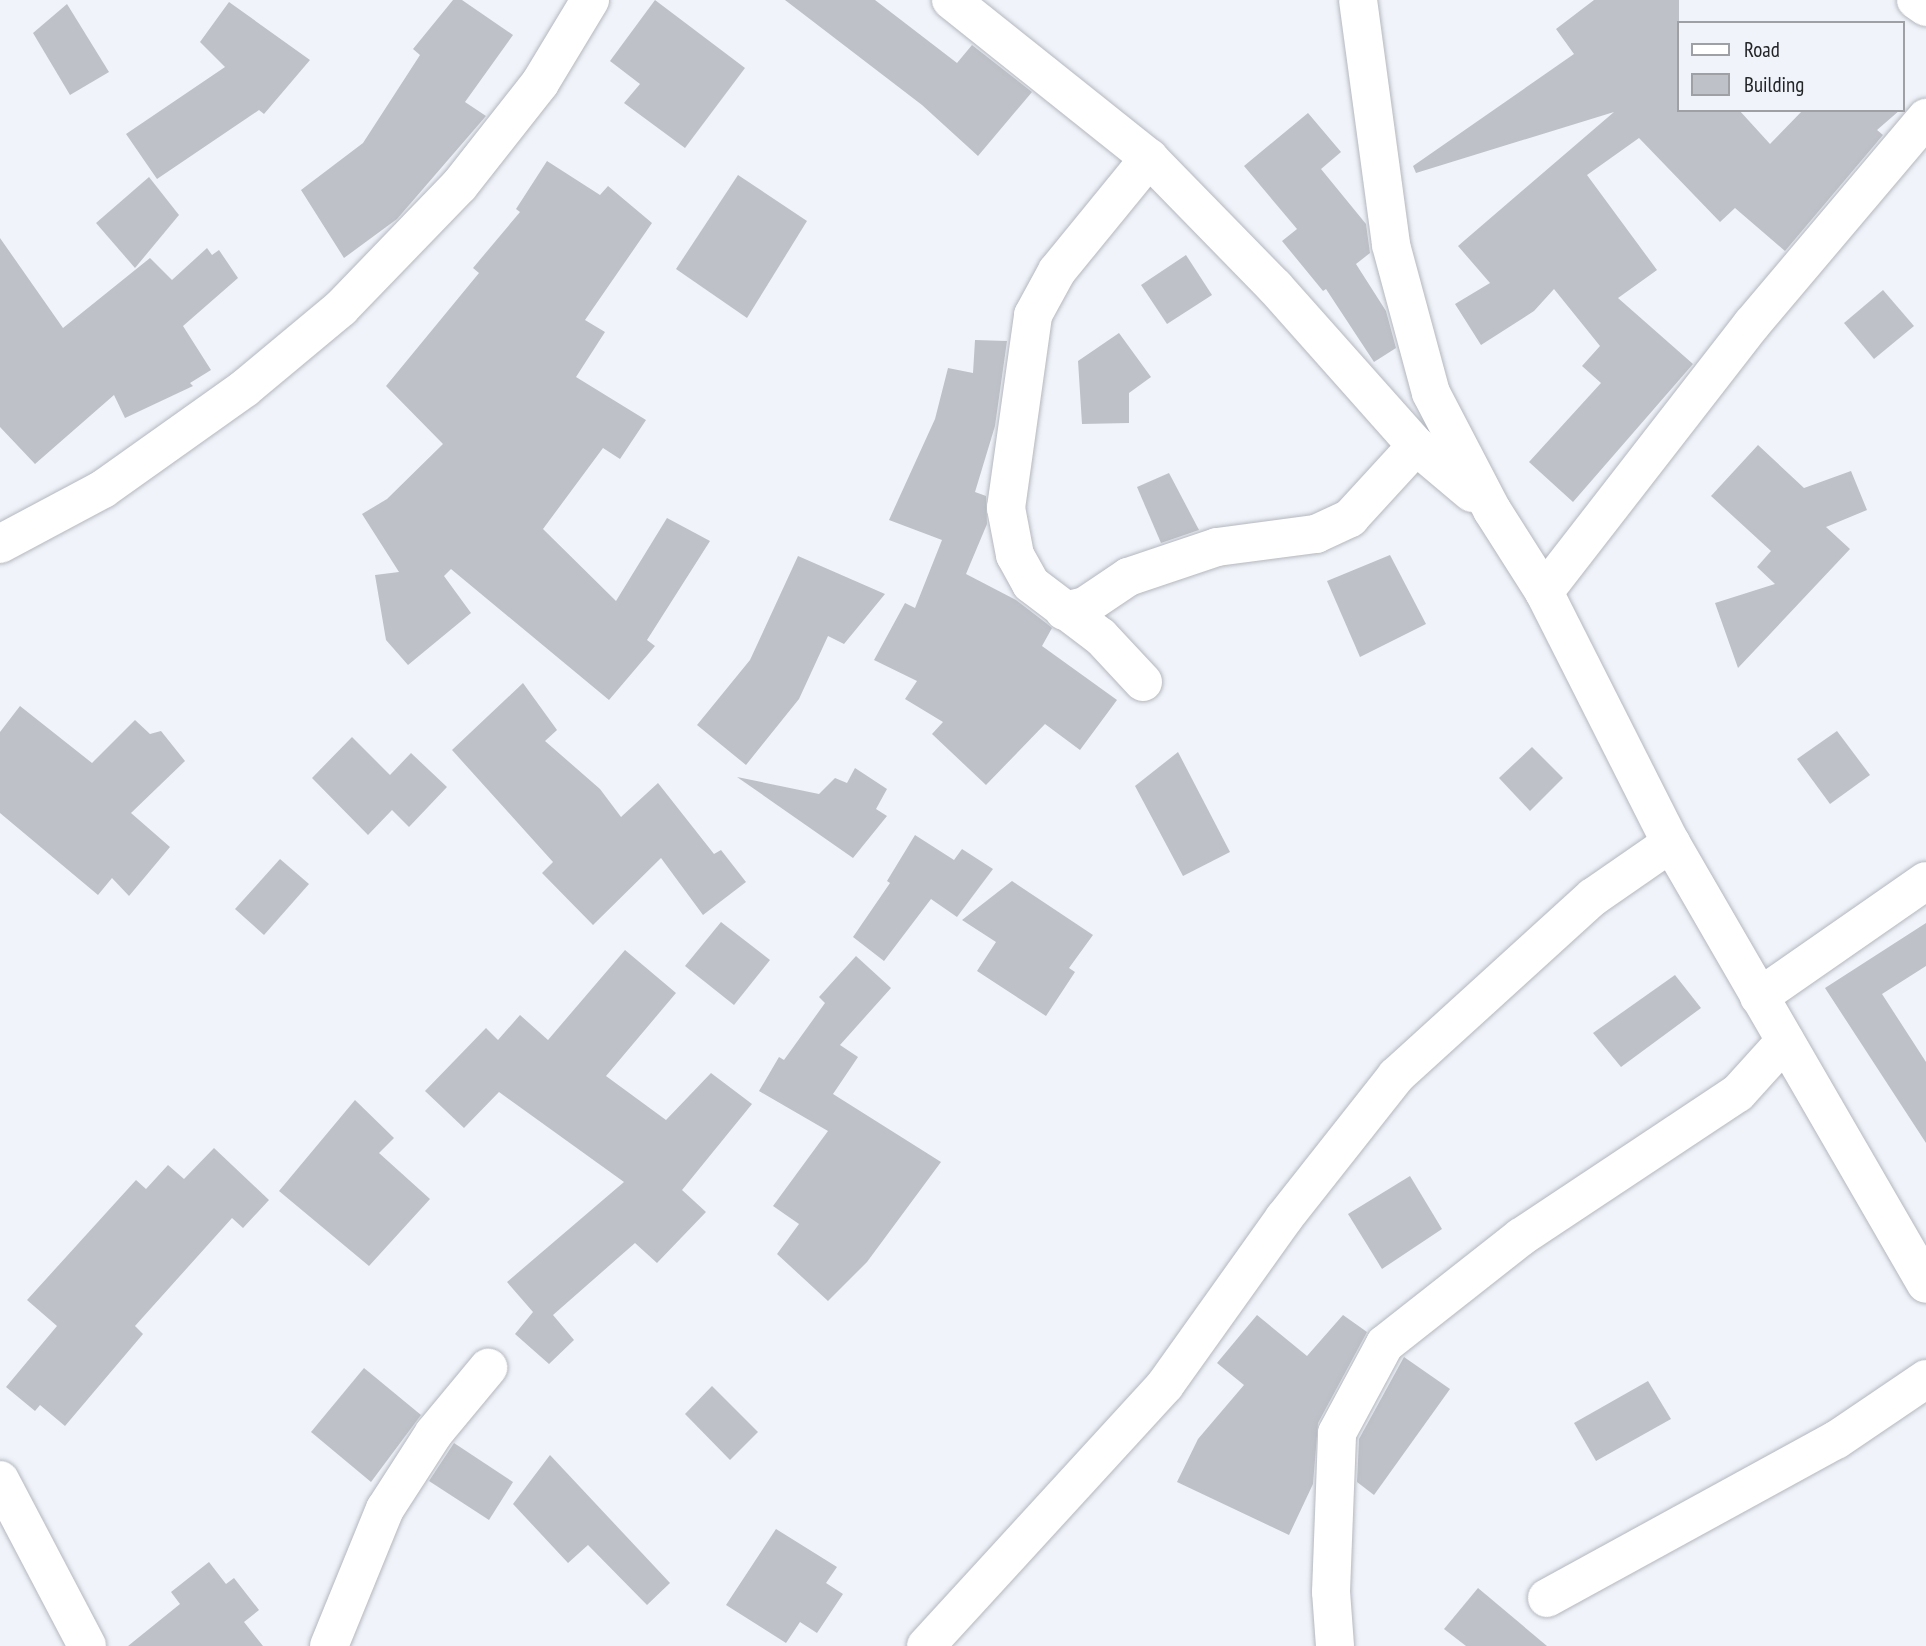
<!DOCTYPE html>
<style>
body{margin:0}
#map{position:relative;width:1926px;height:1646px;overflow:hidden;background:#f0f3fa;font-family:"PT Sans Narrow",sans-serif}
div>[style]{position:absolute}
.building>*{inset:0;background:#bec1c8}
.roads{filter:drop-shadow(0 0 2px #b4b7be) drop-shadow(0 0 2px #b4b7be)}
.minor>*{height:38px;margin:-19px;padding:0 19px;transform-origin:19px;border-radius:19px;background:#fff}
span{translate:-50% -50%;white-space:nowrap;text-align:center;line-height:1.15;-webkit-text-stroke:5px #f0f3fa;paint-order:stroke}
.legend{position:absolute;left:1677px;top:21px;width:228px;height:91px;box-sizing:border-box;background:#f0f3fa;border:2px solid #9ea0a5;margin:0;padding:9px 12px;list-style:none;font-size:21px;color:#232426}
.legend li{display:flex;align-items:center;gap:14px;height:35px}
.legend b{width:35px;border:2px solid #9ea0a5}
</style>
<div id="map">
<div class="building">
<i style="clip-path:polygon(453px 0,462px 0,513px 35px,465px 102px,486px 116px,397px 219px,344px 258px,301px 190px,363px 143px,420px 55px,413px 49px)"></i>
<i style="clip-path:polygon(655px 0,745px 68px,685px 148px,624px 103px,640px 84px,610px 61px)"></i>
<i style="clip-path:polygon(785px 0,875px 0,957px 63px,972px 45px,1032px 92px,978px 156px,922px 105px)"></i>
<i style="clip-path:polygon(1594px 0,1679px 0,1679px 110px,1739px 110px,1770px 144px,1803px 110px,1900px 110px,1877px 130px,1883px 135px,1785px 251px,1735px 208px,1720px 222px,1639px 138px,1587px 175px,1657px 270px,1618px 298px,1693px 364px,1573px 502px,1529px 462px,1601px 383px,1582px 366px,1600px 346px,1554px 289px,1534px 311px,1481px 345px,1455px 304px,1490px 283px,1458px 246px,1614px 112px,1416px 173px,1413px 166px,1574px 54px,1556px 29px)"></i>
<i style="clip-path:polygon(229px 2px,310px 60px,264px 114px,259px 110px,157px 179px,126px 134px,225px 67px,200px 42px)"></i>
<i style="clip-path:polygon(67px 4px,109px 72px,70px 95px,33px 33px)"></i>
<i style="clip-path:polygon(1308px 113px,1341px 152px,1321px 169px,1366px 224px,1370px 253px,1356px 264px,1386px 311px,1396px 348px,1374px 362px,1326px 289px,1323px 291px,1282px 241px,1297px 229px,1244px 166px)"></i>
<i style="clip-path:polygon(547px 161px,600px 195px,608px 186px,652px 223px,585px 320px,605px 332px,576px 377px,646px 420px,620px 459px,603px 448px,543px 529px,616px 601px,667px 518px,710px 541px,647px 640px,655px 646px,609px 700px,451px 569px,444px 576px,471px 613px,408px 665px,386px 640px,375px 575px,399px 572px,362px 514px,387px 499px,443px 444px,386px 386px,479px 273px,473px 268px,520px 212px,516px 209px)"></i>
<i style="clip-path:polygon(738px 175px,807px 221px,747px 318px,676px 269px)"></i>
<i style="clip-path:polygon(149px 177px,179px 215px,135px 268px,96px 223px)"></i>
<i style="clip-path:polygon(0 238px,63px 328px,150px 258px,172px 280px,207px 248px,212px 255px,219px 250px,238px 278px,183px 326px,211px 370px,190px 383px,193px 386px,125px 418px,114px 395px,35px 464px,0 427px)"></i>
<i style="clip-path:polygon(1186px 255px,1212px 295px,1167px 324px,1141px 285px)"></i>
<i style="clip-path:polygon(1883px 290px,1914px 326px,1874px 359px,1844px 323px)"></i>
<i style="clip-path:polygon(1119px 333px,1151px 377px,1129px 393px,1129px 423px,1082px 424px,1078px 361px)"></i>
<i style="clip-path:polygon(975px 340px,1007px 341px,995px 426px,975px 492px,986px 496px,987px 524px,966px 574px,1016px 600px,1046px 623px,1052px 628px,1042px 646px,1117px 700px,1080px 750px,1045px 724px,986px 785px,932px 734px,943px 722px,905px 699px,917px 681px,874px 660px,905px 603px,915px 608px,942px 540px,889px 520px,935px 419px,948px 368px,973px 373px)"></i>
<i style="clip-path:polygon(1758px 445px,1804px 488px,1851px 471px,1867px 510px,1826px 527px,1850px 549px,1738px 668px,1715px 603px,1775px 584px,1757px 567px,1771px 551px,1711px 496px)"></i>
<i style="clip-path:polygon(1169px 473px,1199px 530px,1161px 543px,1137px 487px)"></i>
<i style="clip-path:polygon(1390px 555px,1426px 624px,1360px 657px,1327px 581px)"></i>
<i style="clip-path:polygon(798px 556px,885px 594px,844px 644px,828px 636px,799px 699px,746px 765px,697px 725px,750px 660px)"></i>
<i style="clip-path:polygon(523px 683px,557px 730px,545px 741px,600px 789px,621px 817px,658px 783px,714px 854px,721px 850px,746px 882px,703px 915px,661px 858px,593px 925px,542px 873px,553px 862px,452px 750px)"></i>
<i style="clip-path:polygon(20px 706px,92px 763px,135px 720px,150px 734px,161px 731px,185px 761px,131px 813px,170px 847px,129px 896px,112px 878px,98px 895px,0 813px,0 732px)"></i>
<i style="clip-path:polygon(1837px 731px,1870px 775px,1830px 804px,1797px 759px)"></i>
<i style="clip-path:polygon(352px 737px,390px 775px,411px 753px,447px 787px,409px 827px,392px 810px,368px 835px,312px 778px)"></i>
<i style="clip-path:polygon(1532px 747px,1563px 778px,1530px 811px,1499px 778px)"></i>
<i style="clip-path:polygon(1178px 752px,1230px 852px,1183px 876px,1135px 786px)"></i>
<i style="clip-path:polygon(855px 768px,887px 789px,876px 809px,887px 816px,853px 858px,737px 777px,819px 794px,835px 778px,847px 783px)"></i>
<i style="clip-path:polygon(915px 835px,954px 860px,962px 849px,993px 869px,957px 917px,931px 899px,884px 961px,853px 937px,890px 883px,887px 881px)"></i>
<i style="clip-path:polygon(280px 859px,309px 884px,264px 935px,235px 909px)"></i>
<i style="clip-path:polygon(1012px 881px,1093px 935px,1069px 968px,1075px 972px,1046px 1016px,977px 971px,996px 942px,962px 920px)"></i>
<i style="clip-path:polygon(721px 922px,770px 960px,734px 1005px,685px 966px)"></i>
<i style="clip-path:polygon(1926px 923px,1926px 966px,1882px 994px,1926px 1062px,1926px 1143px,1825px 988px)"></i>
<i style="clip-path:polygon(625px 950px,676px 993px,606px 1076px,666px 1120px,711px 1073px,752px 1104px,682px 1190px,706px 1212px,657px 1263px,635px 1243px,553px 1315px,574px 1340px,549px 1364px,515px 1334px,533px 1312px,507px 1282px,624px 1182px,499px 1092px,464px 1128px,425px 1091px,486px 1028px,498px 1040px,520px 1015px,548px 1040px)"></i>
<i style="clip-path:polygon(856px 956px,891px 988px,840px 1045px,858px 1057px,833px 1094px,941px 1162px,867px 1262px,828px 1301px,777px 1254px,799px 1224px,773px 1206px,828px 1131px,759px 1091px,779px 1057px,784px 1060px,825px 1003px,819px 997px)"></i>
<i style="clip-path:polygon(1675px 975px,1701px 1008px,1621px 1067px,1593px 1033px)"></i>
<i style="clip-path:polygon(355px 1100px,394px 1138px,379px 1153px,430px 1199px,369px 1266px,279px 1191px)"></i>
<i style="clip-path:polygon(214px 1148px,269px 1200px,243px 1228px,232px 1218px,135px 1326px,143px 1334px,65px 1426px,40px 1405px,35px 1411px,6px 1387px,57px 1326px,27px 1300px,136px 1180px,146px 1189px,168px 1165px,184px 1179px)"></i>
<i style="clip-path:polygon(1410px 1176px,1442px 1229px,1382px 1269px,1348px 1214px)"></i>
<i style="clip-path:polygon(1257px 1315px,1307px 1356px,1343px 1315px,1367px 1332px,1318px 1423px,1313px 1484px,1289px 1535px,1177px 1482px,1198px 1439px,1244px 1385px,1217px 1363px)"></i>
<i style="clip-path:polygon(1404px 1357px,1450px 1389px,1374px 1495px,1357px 1482px,1359px 1439px)"></i>
<i style="clip-path:polygon(364px 1368px,421px 1415px,371px 1482px,311px 1432px)"></i>
<i style="clip-path:polygon(1648px 1381px,1671px 1419px,1596px 1461px,1574px 1423px)"></i>
<i style="clip-path:polygon(712px 1386px,758px 1432px,730px 1460px,685px 1414px)"></i>
<i style="clip-path:polygon(454px 1443px,513px 1482px,489px 1520px,429px 1481px)"></i>
<i style="clip-path:polygon(550px 1455px,670px 1583px,647px 1605px,588px 1545px,568px 1563px,513px 1504px)"></i>
<i style="clip-path:polygon(776px 1529px,837px 1567px,826px 1583px,843px 1594px,817px 1633px,800px 1622px,786px 1643px,726px 1605px)"></i>
<i style="clip-path:polygon(209px 1562px,226px 1584px,234px 1578px,259px 1610px,244px 1622px,263px 1646px,128px 1646px,180px 1604px,171px 1592px)"></i>
<i style="clip-path:polygon(1478px 1588px,1547px 1646px,1466px 1646px,1444px 1629px)"></i>
</div>
<div class="roads">
<div class="minor">
<i style="left:951px;top:0;width:253px;rotate:38.6deg"></i>
<i style="left:1149px;top:158px;width:180px;rotate:45.7deg"></i>
<i style="left:1275px;top:287px;width:213px;rotate:48.4deg"></i>
<i style="left:1416px;top:446px;width:73px;rotate:40deg"></i>
<i style="left:1358px;top:0;width:247px;rotate:82.3deg"></i>
<i style="left:1391px;top:245px;width:153px;rotate:74.9deg"></i>
<i style="left:1431px;top:393px;width:132px;rotate:62.5deg"></i>
<i style="left:1492px;top:510px;width:97px;rotate:57.6deg"></i>
<i style="left:1544px;top:592px;width:281px;rotate:63.2deg"></i>
<i style="left:1671px;top:843px;width:509px;rotate:59.96deg"></i>
<i style="left:1916px;top:0;width:12px;rotate:35deg"></i>
<i style="left:0;top:544px;width:117px;rotate:-28.1deg"></i>
<i style="left:103px;top:489px;width:174px;rotate:-35.4deg"></i>
<i style="left:245px;top:388px;width:125px;rotate:-39.8deg"></i>
<i style="left:341px;top:308px;width:170px;rotate:-46deg"></i>
<i style="left:459px;top:186px;width:131px;rotate:-51.8deg"></i>
<i style="left:540px;top:83px;width:97px;rotate:-58.9deg"></i>
<i style="left:1544px;top:592px;width:339px;rotate:-52.2deg"></i>
<i style="left:1752px;top:324px;width:270px;rotate:-49.8deg"></i>
<i style="left:1064px;top:611px;width:22px;rotate:-13deg"></i>
<i style="left:1085px;top:606px;width:52px;rotate:-34deg"></i>
<i style="left:1128px;top:577px;width:94px;rotate:-18.6deg"></i>
<i style="left:1217px;top:547px;width:100px;rotate:-7.5deg"></i>
<i style="left:1316px;top:534px;width:38px;rotate:-25deg"></i>
<i style="left:1350px;top:518px;width:98px;rotate:-47.5deg"></i>
<i style="left:1143px;top:682px;width:62px;rotate:-133deg"></i>
<i style="left:1101px;top:637px;width:88px;rotate:-142.9deg"></i>
<i style="left:1031px;top:584px;width:33px;rotate:-119deg"></i>
<i style="left:1015px;top:555px;width:48px;rotate:-100.8deg"></i>
<i style="left:1006px;top:508px;width:195px;rotate:-82deg"></i>
<i style="left:1033px;top:315px;width:50px;rotate:-61.4deg"></i>
<i style="left:1057px;top:271px;width:146px;rotate:-50.8deg"></i>
<i style="left:1759px;top:997px;width:203px;rotate:-34.8deg"></i>
<i style="left:0;top:1480px;width:187px;rotate:62.3deg"></i>
<i style="left:1547px;top:1598px;width:329px;rotate:-28.7deg"></i>
<i style="left:1836px;top:1440px;width:109px;rotate:-34.1deg"></i>
<i style="left:329px;top:1646px;width:148px;rotate:-67.8deg"></i>
<i style="left:385px;top:1509px;width:90px;rotate:-57.2deg"></i>
<i style="left:434px;top:1433px;width:85px;rotate:-50.3deg"></i>
<i style="left:926px;top:1646px;width:354px;rotate:-47.5deg"></i>
<i style="left:1165px;top:1385px;width:205px;rotate:-54.5deg"></i>
<i style="left:1284px;top:1218px;width:181px;rotate:-51.7deg"></i>
<i style="left:1396px;top:1076px;width:266px;rotate:-42.3deg"></i>
<i style="left:1593px;top:897px;width:95px;rotate:-34.7deg"></i>
<i style="left:1335px;top:1646px;width:54px;rotate:-94.2deg"></i>
<i style="left:1331px;top:1592px;width:159px;rotate:-87.8deg"></i>
<i style="left:1337px;top:1433px;width:101px;rotate:-61.7deg"></i>
<i style="left:1385px;top:1344px;width:173px;rotate:-38.2deg"></i>
<i style="left:1521px;top:1237px;width:260px;rotate:-33.6deg"></i>
<i style="left:1738px;top:1093px;width:70px;rotate:-47.9deg"></i>
</div>
</div>
<ul class="legend">
<li><b style="height:9px;background:#fff"></b>Road</li>
<li><b style="height:19px;background:#bec1c8"></b>Building</li>
</ul>
</div>
